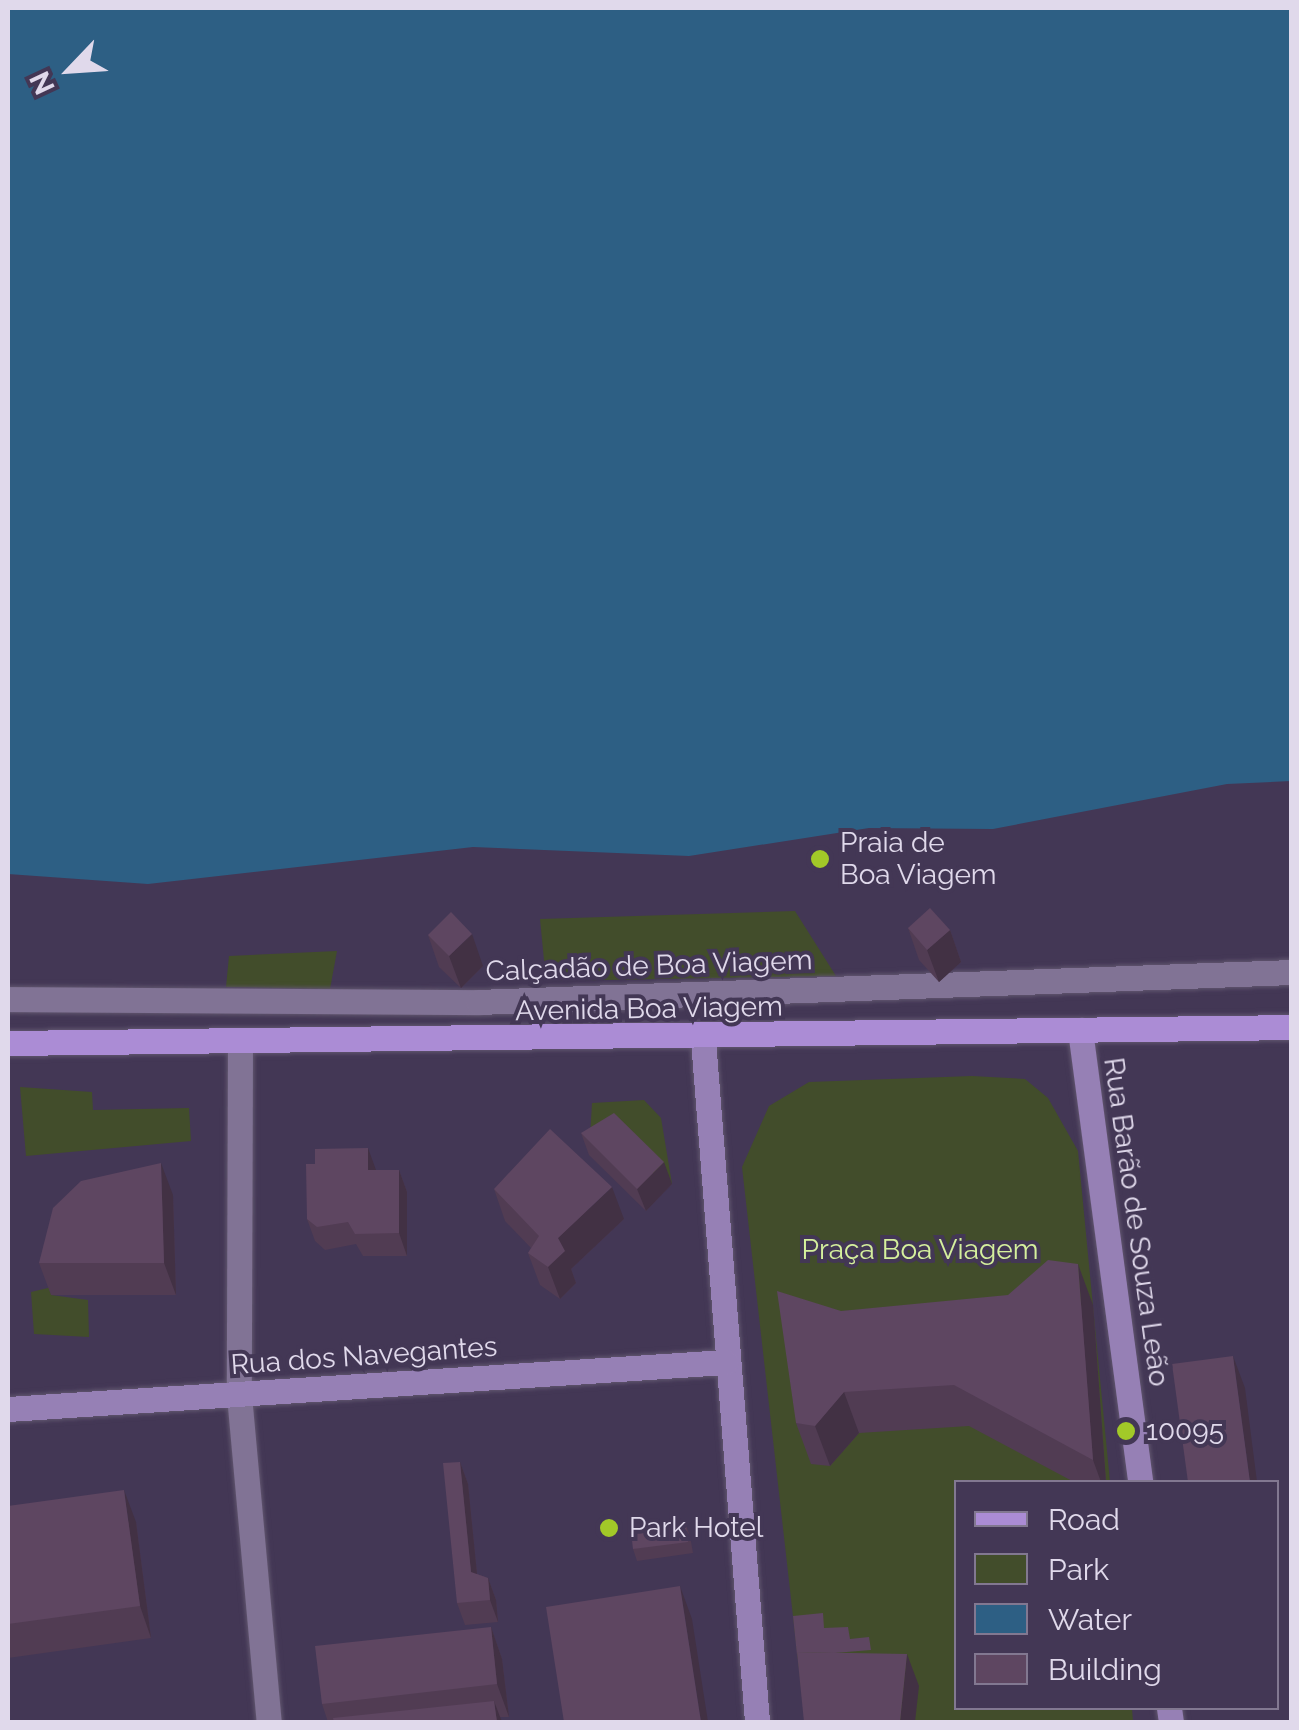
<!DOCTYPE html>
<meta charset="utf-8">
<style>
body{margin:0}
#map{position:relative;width:1299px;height:1730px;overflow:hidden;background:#433755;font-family:Raleway,sans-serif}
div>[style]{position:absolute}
.green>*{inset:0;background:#424d2b}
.water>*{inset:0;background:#2d5f84}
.roads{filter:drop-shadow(0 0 2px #61566f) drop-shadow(0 0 2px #61566f)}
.street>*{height:25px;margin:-12.5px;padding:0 12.5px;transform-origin:12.5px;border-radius:12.5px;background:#817395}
.secondary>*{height:25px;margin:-12.5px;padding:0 12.5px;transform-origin:12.5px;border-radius:12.5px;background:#9680b5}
.primary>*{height:25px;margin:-12.5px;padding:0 12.5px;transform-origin:12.5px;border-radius:12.5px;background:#ab8cd5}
.wall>*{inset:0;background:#513c53}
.shaded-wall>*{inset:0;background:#423144}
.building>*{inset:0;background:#5e4661}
.dots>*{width:28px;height:28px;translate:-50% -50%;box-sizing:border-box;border:5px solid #433755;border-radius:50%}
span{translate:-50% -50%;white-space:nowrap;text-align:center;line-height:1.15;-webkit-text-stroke:8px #433755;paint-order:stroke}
.poi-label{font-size:28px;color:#e0d9eb}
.left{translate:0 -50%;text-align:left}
.street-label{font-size:28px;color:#e0d9eb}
.park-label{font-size:28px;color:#d5f09d}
.frame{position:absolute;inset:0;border:10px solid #e0d9eb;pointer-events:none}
.legend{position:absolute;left:954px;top:1480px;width:325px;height:230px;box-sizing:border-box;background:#433755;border:2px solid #827891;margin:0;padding:12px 18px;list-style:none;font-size:30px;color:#e0d9eb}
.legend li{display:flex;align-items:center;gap:20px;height:50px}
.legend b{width:50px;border:2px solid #827891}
.north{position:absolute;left:20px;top:20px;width:100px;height:100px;-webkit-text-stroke:8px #433755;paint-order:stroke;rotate:245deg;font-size:28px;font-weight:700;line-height:40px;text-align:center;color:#e0d9eb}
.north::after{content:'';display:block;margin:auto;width:35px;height:45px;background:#e0d9eb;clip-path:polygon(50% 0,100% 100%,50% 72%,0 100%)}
</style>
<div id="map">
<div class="green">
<i style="clip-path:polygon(795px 911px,836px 976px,546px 981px,540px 919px)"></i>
<i style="clip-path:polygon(337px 951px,330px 989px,226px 987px,229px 956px)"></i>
<i style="clip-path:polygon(972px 1076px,1025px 1079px,1048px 1098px,1078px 1151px,1110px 1482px,956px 1482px,956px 1708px,1132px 1708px,1133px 1722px,805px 1722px,742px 1167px,769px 1106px,809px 1082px)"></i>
<i style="clip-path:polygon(20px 1087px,92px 1092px,93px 1110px,189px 1108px,191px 1141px,26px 1156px)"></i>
<i style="clip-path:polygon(644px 1100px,661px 1118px,672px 1184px,589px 1155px,592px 1103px)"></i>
<i style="clip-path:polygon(52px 1287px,51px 1295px,88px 1300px,89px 1337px,34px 1334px,31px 1292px)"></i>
</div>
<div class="water">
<i style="clip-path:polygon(8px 8px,1291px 8px,1291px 781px,1227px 784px,993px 829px,869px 828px,689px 856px,473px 847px,148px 884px,8px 874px)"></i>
</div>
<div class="roads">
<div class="street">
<i style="left:8px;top:999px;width:470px;rotate:0.4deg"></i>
<i style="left:478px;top:1002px;width:815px;rotate:-2.11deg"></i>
<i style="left:240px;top:1044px;width:351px;rotate:90.2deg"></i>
<i style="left:239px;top:1395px;width:328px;rotate:84.8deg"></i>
</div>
<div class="secondary">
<i style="left:1080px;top:1030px;width:456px;rotate:82.4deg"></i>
<i style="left:703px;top:1040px;width:684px;rotate:85.47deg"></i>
<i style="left:8px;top:1409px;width:719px;rotate:-3.75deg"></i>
<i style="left:1169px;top:1708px;width:14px;rotate:82deg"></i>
</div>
<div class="primary">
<i style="left:8px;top:1043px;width:1284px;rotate:-0.71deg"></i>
</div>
</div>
<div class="wall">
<i style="clip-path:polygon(908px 928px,950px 930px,961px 962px,939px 982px,919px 960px)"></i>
<i style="clip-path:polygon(428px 935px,483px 966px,461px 988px,439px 967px)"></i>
<i style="clip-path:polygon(581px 1133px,672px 1184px,646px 1211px,589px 1155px)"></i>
<i style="clip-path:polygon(376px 1170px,399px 1170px,407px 1192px,407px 1256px,363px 1256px,356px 1244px,325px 1250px,315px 1241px,307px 1219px)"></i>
<i style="clip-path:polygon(494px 1189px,624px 1219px,571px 1269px,576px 1283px,560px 1299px,540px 1285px,528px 1253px,531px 1248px,505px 1221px)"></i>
<i style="clip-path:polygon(173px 1195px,176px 1295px,51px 1295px,39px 1263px)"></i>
<i style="clip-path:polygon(1093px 1305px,1106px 1482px,1074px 1482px,969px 1426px,859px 1433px,830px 1466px,811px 1464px,796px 1423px,841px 1311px)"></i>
<i style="clip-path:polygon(460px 1462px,468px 1484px,477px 1574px,488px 1578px,496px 1600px,498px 1622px,465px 1625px,457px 1603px)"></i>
<i style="clip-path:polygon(8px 1506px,136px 1522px,151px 1638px,8px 1658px)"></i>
<i style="clip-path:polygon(686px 1525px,690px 1536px,693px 1553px,637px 1561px,633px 1549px)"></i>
<i style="clip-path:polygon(491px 1627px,502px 1659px,509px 1717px,500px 1717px,502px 1722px,328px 1722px,322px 1704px)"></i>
</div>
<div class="shaded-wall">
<i style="clip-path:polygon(950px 930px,961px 962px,939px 982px,927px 950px)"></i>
<i style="clip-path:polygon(472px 934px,483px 966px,461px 988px,449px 956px)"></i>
<i style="clip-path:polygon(368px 1148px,376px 1170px,368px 1170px)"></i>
<i style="clip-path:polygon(664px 1162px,672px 1184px,646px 1211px,637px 1189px)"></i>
<i style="clip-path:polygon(161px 1163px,173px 1195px,176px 1295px,164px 1263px)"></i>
<i style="clip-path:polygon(399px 1170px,407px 1192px,407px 1256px,399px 1233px)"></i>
<i style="clip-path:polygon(612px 1187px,624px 1219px,571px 1269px,576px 1283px,560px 1299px,548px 1267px,558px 1238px)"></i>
<i style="clip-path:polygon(1078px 1264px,1093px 1305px,1106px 1482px,1101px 1482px,1093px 1460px)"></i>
<i style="clip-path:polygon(1233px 1356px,1245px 1388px,1257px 1482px,1250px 1482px)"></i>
<i style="clip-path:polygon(844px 1392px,859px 1433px,830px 1466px,815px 1426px)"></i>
<i style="clip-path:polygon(460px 1462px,468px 1484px,479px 1594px,471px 1572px)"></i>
<i style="clip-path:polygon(124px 1490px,136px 1522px,151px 1638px,140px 1606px)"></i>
<i style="clip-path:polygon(488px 1578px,496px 1600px,498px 1622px,490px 1600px)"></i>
<i style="clip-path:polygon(680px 1586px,692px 1619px,708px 1722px,701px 1722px)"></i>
<i style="clip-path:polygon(491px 1627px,502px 1659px,509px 1717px,497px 1684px)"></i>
<i style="clip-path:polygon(907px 1654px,919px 1686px,915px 1722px,900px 1722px)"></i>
<i style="clip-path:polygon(494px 1701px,502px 1722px,497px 1722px)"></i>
</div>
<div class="building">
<i style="clip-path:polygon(930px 908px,950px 930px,927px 950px,908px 928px)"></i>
<i style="clip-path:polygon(451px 912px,472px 934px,449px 956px,428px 935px)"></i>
<i style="clip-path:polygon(614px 1113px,664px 1162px,637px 1189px,581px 1133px)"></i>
<i style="clip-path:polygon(550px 1129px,612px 1187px,558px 1238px,565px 1251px,548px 1267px,528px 1253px,539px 1236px,494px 1189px)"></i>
<i style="clip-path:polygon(368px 1148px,368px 1170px,399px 1170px,399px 1233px,355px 1234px,348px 1222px,317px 1227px,307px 1219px,306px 1164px,315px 1164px,315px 1149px)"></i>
<i style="clip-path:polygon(161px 1163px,164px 1263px,39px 1263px,53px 1208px,81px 1181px)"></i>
<i style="clip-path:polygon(1048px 1260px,1078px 1264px,1093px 1460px,954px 1385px,844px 1392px,815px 1426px,796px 1423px,777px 1291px,841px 1311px,1008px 1295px)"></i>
<i style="clip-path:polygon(1233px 1356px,1250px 1482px,1188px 1482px,1172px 1364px)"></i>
<i style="clip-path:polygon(460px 1462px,471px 1572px,488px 1578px,490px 1600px,457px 1603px,443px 1463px)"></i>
<i style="clip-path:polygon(124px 1490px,140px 1606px,8px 1624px,8px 1506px)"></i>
<i style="clip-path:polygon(686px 1525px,688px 1542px,633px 1549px,631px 1532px)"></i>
<i style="clip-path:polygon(680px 1586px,701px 1722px,564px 1722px,546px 1607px)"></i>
<i style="clip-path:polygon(823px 1613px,824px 1628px,848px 1627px,850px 1639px,869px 1637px,871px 1650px,834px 1653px,797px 1652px,797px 1655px,793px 1616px)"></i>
<i style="clip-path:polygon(491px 1627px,497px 1684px,322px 1704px,315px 1646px)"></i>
<i style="clip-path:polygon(797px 1652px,907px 1654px,900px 1722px,804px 1722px)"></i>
<i style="clip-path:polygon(494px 1701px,497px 1722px,334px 1722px,333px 1718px)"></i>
</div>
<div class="dots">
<i style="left:820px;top:859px;background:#a2c928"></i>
<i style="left:1126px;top:1431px;background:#a2c928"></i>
<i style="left:609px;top:1528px;background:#a2c928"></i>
</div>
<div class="poi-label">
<span class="left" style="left:840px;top:859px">Praia de<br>Boa Viagem</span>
<span class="left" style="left:1146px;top:1431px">10095</span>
<span class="left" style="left:629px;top:1528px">Park Hotel</span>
</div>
<div class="street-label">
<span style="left:649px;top:966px;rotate:-2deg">Calçadão de Boa Viagem</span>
<span style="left:649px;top:1009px;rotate:-1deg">Avenida Boa Viagem</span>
<span style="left:1136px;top:1222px;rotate:82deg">Rua Barão de Souza Leão</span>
<span style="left:364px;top:1356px;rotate:-4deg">Rua dos Navegantes</span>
</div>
<div class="park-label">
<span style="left:920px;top:1250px">Praça Boa Viagem</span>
</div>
<div class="frame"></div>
<ul class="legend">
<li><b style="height:12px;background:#ab8cd5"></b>Road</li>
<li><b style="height:28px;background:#424d2b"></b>Park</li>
<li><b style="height:28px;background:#2d5f84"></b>Water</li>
<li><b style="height:28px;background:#5e4661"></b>Building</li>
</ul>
<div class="north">N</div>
</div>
